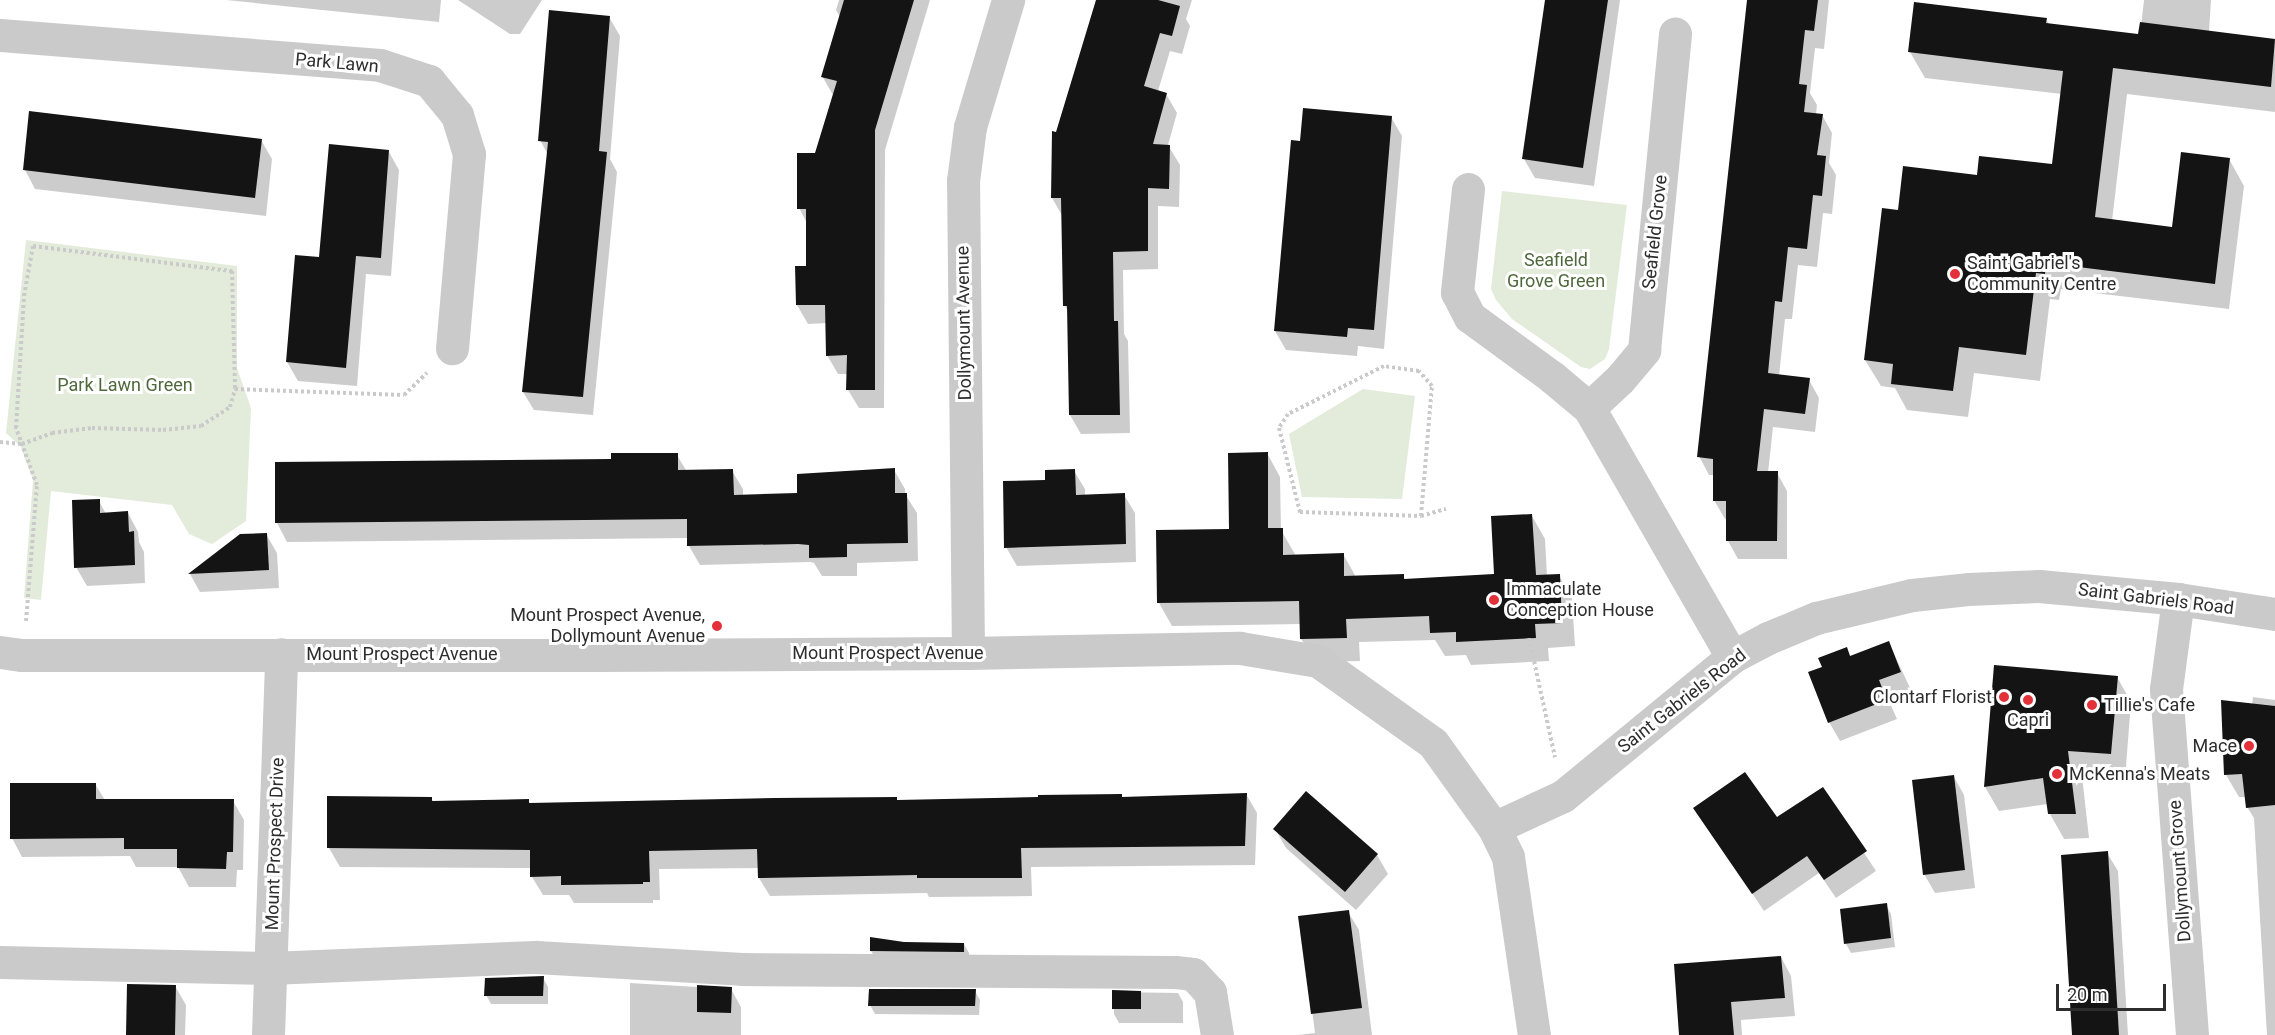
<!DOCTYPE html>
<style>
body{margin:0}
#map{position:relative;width:2275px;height:1035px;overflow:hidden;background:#fff;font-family:Roboto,sans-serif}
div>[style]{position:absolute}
.green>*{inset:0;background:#e3ebdb}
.shadow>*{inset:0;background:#0003}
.building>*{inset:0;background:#141414}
.path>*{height:4px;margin-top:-2px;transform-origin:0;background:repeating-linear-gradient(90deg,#cacaca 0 3px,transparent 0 6px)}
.minor>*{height:33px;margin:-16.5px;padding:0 16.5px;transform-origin:16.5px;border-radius:16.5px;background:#cacaca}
.dots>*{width:16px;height:16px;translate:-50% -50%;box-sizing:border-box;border:3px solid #fff;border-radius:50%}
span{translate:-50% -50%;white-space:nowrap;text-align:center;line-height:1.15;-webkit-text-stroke:6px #fff;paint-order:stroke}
.street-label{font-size:18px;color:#2d2d2d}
.park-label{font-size:18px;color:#4f683c}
.poi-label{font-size:18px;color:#2d2d2d}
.left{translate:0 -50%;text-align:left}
.right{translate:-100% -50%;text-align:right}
.scale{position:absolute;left:2056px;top:984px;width:110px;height:27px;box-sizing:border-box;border:3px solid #2d2d2d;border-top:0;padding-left:8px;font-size:18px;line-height:21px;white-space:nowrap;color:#2d2d2d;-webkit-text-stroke:4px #fff;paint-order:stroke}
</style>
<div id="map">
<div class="green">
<i style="clip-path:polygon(1502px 191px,1627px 205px,1609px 349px,1605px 359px,1590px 369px,1581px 367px,1512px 319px,1496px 300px,1491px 289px)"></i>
<i style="clip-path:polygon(26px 240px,237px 266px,237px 368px,251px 408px,246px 521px,212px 544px,189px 534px,172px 505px,51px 491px,41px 600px,24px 598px,33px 480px,21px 447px,6px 433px)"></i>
<i style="clip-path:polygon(1363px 389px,1415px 396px,1402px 499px,1302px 497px,1289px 434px)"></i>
</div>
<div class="shadow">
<i style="clip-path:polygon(226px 0,441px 0,439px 22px)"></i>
<i style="clip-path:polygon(458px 0,542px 0,520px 34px,510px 34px)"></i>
<i style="clip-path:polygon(839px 0,930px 0,885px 150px,884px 408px,859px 408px,848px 390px,848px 374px,838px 374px,827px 355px,827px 323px,808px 324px,797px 305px,796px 267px,808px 267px,807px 223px,799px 208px,833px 95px,822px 76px,840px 17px,836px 10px)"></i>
<i style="clip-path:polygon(1096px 0,1192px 0,1186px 19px,1190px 26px,1182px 54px,1170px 51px,1158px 91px,1166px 94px,1177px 113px,1168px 145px,1180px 165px,1179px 207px,1158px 206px,1158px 269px,1123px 270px,1124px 334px,1128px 341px,1130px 433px,1081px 434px,1070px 415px,1069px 313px,1065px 306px,1063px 217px,1052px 198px,1057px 133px)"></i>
<i style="clip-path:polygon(1547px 0,1620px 0,1594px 186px,1535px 178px,1524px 159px)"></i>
<i style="clip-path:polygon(1748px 0,1829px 0,1824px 49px,1815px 48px,1810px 93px,1817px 105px,1816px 114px,1822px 115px,1832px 133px,1829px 163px,1836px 175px,1832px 214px,1823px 213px,1817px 267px,1798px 265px,1792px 319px,1785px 319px,1779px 376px,1809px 380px,1819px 398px,1815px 432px,1773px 427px,1768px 473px,1777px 473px,1787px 491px,1787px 559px,1738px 559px,1728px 541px,1728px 519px,1725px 519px,1714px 500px,1714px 475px,1709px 475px,1699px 456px)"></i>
<i style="clip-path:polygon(2144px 0,2211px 0,2209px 32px,2275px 40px,2275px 112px,2127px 94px,2112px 221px,2173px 229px,2229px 159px,2244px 186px,2229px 309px,2061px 289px,2059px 300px,2050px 299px,2040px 381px,1974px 373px,1968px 417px,1907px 410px,1895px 388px,1881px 386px,1865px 360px,1899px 212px,1978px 177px,2053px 166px,2062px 94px,1925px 78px,1910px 52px,2046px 19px,2049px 24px,2140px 35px)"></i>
<i style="clip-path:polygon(609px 17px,620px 36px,610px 159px,617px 172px,593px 415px,534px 410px,523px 392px,548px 155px,540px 140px)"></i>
<i style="clip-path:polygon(1391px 117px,1402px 136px,1384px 349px,1358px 346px,1357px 356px,1286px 350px,1275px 331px,1301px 142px)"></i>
<i style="clip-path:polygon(261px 140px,272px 159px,266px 216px,35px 189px,25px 170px)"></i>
<i style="clip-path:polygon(389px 152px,399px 170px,391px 276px,366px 274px,357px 386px,298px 381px,287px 362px,321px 258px)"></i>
<i style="clip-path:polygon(1267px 453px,1280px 477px,1281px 530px,1296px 556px,1343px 554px,1356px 577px,1403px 576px,1406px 580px,1496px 576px,1532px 516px,1545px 539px,1547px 576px,1559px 576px,1572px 599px,1575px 646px,1548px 648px,1549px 661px,1471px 665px,1466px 655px,1445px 656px,1435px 640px,1359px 642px,1360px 661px,1317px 662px,1301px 639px,1301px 624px,1172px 626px,1159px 603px,1230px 530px)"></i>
<i style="clip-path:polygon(677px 455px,687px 472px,732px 471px,743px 489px,743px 496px,798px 495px,894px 470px,905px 489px,905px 494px,917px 513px,918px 561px,857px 563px,857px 576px,822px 576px,814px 563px,810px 562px,700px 565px,689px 546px,689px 538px,287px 542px,277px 523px,276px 464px,613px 461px)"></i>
<i style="clip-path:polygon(1074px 471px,1085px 489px,1085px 496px,1124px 495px,1135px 513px,1136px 562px,1017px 566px,1006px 547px,1046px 482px)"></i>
<i style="clip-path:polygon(99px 501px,106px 514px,128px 513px,138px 532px,139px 542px,144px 552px,145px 583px,87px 586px,76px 567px)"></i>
<i style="clip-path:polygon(266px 534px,277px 553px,279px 588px,200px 592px,190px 574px,241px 536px)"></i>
<i style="clip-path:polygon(1889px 643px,1911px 690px,1888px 699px,1897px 719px,1840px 741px,1829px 722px,1824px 668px,1846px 649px,1851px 657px)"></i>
<i style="clip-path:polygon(2117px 677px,2131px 702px,2125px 779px,2082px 776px,2089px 838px,2064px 839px,2050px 814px,2048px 804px,1999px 811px,1985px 787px)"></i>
<i style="clip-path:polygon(2253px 697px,2275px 700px,2275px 1035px,2267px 1035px,2254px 818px,2247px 807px,2246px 797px,2239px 797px,2226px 775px,2223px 701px,2252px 705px)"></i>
<i style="clip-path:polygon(1954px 777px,1964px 795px,1975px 888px,1935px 893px,1924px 874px)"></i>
<i style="clip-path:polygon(95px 784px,105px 800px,233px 801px,244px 820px,243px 870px,237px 870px,236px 887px,189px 887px,178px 867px,136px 867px,130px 856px,22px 857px,12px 838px)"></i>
<i style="clip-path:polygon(1822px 789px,1876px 871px,1836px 898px,1819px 873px,1764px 911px,1695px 808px,1777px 819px)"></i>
<i style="clip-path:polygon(1307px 793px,1377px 855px,1388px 874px,1356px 910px,1286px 848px,1275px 829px)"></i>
<i style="clip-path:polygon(1246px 794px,1257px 813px,1255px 865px,1031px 867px,1032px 896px,929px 897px,927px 893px,770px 896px,759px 878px,759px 868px,659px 869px,660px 900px,653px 900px,653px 903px,574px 903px,569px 895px,543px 895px,532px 877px,532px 868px,340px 867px,329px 848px,329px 798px,431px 798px,434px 802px,528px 800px,531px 805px,1123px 799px)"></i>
<i style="clip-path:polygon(2107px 853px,2118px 871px,2128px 1035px,2072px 1035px)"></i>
<i style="clip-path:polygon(1886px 905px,1891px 914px,1895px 947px,1851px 953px,1846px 944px)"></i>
<i style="clip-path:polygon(1348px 912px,1359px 930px,1372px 1035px,1298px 1035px,1315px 1033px,1300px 918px)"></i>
<i style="clip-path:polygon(964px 944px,969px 953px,969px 960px,877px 960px,871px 951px)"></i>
<i style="clip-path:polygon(1781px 957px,1791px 976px,1795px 1016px,1741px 1020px,1742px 1035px,1681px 1035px)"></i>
<i style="clip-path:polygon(543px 978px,548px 987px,548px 1004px,491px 1004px,486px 995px)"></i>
<i style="clip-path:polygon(630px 983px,731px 989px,741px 1007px,741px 1035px,630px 1035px)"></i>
<i style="clip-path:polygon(175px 986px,186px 1005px,185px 1035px,127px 1035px)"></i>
<i style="clip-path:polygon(975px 991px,980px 1000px,979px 1015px,875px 1014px,870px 1005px)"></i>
<i style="clip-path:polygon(1114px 992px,1178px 993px,1183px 1002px,1183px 1023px,1119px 1023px,1114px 1014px)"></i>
</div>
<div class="building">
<i style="clip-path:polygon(844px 0,914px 0,875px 130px,875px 390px,846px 390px,847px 355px,826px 356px,825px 305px,796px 305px,795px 266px,806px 266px,806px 209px,797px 209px,797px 153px,815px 153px,837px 81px,821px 77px)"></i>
<i style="clip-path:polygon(1096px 0,1158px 0,1180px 6px,1172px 36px,1160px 33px,1144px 86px,1167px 93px,1153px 144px,1170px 145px,1169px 189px,1148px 188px,1148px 251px,1113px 252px,1114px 321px,1118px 321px,1120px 415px,1069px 415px,1067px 306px,1063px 306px,1061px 198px,1051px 198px,1052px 131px,1056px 132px)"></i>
<i style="clip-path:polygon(1545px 0,1608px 0,1583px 168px,1522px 159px)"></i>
<i style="clip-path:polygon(1747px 0,1818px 0,1814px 31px,1805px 30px,1799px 84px,1807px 85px,1804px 112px,1823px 114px,1817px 155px,1826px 156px,1822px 196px,1813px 195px,1807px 249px,1788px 247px,1782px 302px,1775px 301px,1768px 373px,1810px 378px,1805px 414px,1764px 409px,1757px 471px,1778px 471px,1777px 541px,1726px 541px,1726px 501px,1713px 501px,1713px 459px,1697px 457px)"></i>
<i style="clip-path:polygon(1914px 2px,2047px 18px,2046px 23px,2138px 34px,2140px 22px,2275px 39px,2271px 87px,2113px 68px,2095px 217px,2172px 227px,2181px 152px,2230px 158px,2215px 284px,2046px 263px,2045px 274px,2036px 273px,2026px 355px,1959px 347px,1953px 391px,1891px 384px,1893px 364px,1864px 360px,1882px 208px,1898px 210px,1903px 166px,1977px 175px,1979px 156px,2052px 164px,2063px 71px,1908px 52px)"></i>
<i style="clip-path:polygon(549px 10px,610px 16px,599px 151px,607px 152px,583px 397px,522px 392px,548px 142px,538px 141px)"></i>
<i style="clip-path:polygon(1303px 108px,1392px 116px,1374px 330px,1348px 328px,1347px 337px,1274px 331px,1291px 140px,1300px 141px)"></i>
<i style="clip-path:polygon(29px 111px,262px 139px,255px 198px,23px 170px)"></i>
<i style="clip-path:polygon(329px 144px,389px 150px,381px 258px,356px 256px,346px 368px,286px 362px,295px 255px,319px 257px)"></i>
<i style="clip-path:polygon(1268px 452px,1268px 528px,1283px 528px,1283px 555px,1344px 553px,1344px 576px,1404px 574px,1404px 579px,1494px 574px,1491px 516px,1532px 514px,1536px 575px,1560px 574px,1562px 623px,1535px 624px,1536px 638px,1456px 642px,1456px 632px,1430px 633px,1429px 616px,1346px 619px,1347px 638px,1302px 639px,1300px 639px,1299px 601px,1157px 603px,1156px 530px,1229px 529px,1228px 453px)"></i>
<i style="clip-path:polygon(611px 453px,678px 453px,678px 470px,733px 469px,734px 495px,797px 493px,797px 474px,895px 468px,895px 493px,907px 493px,908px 543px,847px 544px,847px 557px,809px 558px,809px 545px,798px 544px,687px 546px,687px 519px,275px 523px,275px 462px,611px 459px)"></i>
<i style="clip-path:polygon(1075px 469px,1076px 495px,1125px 493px,1126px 544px,1004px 548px,1003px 481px,1045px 480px,1045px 470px)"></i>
<i style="clip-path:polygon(100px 499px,100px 513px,128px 511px,129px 532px,134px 531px,135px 565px,74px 568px,72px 500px)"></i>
<i style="clip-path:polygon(267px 533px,269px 570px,188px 574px,240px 534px)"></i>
<i style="clip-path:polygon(1889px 641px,1901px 672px,1879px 680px,1887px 700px,1828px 723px,1808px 672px,1822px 667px,1818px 658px,1847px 647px,1850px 656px)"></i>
<i style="clip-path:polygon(1994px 665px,2118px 676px,2111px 754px,2068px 751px,2076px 814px,2048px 814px,2043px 778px,1984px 787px)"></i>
<i style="clip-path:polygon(2221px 700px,2275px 706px,2275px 805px,2246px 808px,2242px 774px,2224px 775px)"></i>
<i style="clip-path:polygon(1745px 772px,1777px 817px,1823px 787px,1867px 851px,1824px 880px,1807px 856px,1752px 894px,1693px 808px)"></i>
<i style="clip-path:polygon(1954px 775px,1965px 870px,1923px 875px,1912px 780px)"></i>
<i style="clip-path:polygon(10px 783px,96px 783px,96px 799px,234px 799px,233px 852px,227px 852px,226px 869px,177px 868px,177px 849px,124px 849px,124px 838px,10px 839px)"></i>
<i style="clip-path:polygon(1306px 791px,1378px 854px,1345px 892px,1273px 829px)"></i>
<i style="clip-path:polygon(1247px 793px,1245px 846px,1021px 848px,1022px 878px,917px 878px,917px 875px,758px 878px,757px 849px,649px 851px,650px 882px,643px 882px,643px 884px,561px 885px,561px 876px,530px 877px,530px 850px,327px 848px,327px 796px,432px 797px,432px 801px,529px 799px,529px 803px,775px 798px,897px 797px,897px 800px,1038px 797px,1038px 795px,1122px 794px,1122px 797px)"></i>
<i style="clip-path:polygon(2108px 851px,2119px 1035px,2072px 1035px,2061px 855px)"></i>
<i style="clip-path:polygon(1887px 903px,1891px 938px,1844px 944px,1840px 909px)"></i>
<i style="clip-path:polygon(1349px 910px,1362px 1008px,1311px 1014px,1298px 916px)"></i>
<i style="clip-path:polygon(870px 937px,904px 942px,964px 943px,964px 952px,870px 951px)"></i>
<i style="clip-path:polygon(1781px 956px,1785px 998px,1731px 1002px,1734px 1035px,1679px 1035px,1674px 964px)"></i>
<i style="clip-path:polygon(544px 976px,543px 996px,484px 996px,485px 978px)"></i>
<i style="clip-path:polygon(127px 984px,176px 985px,175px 1035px,126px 1035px)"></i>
<i style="clip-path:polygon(697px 985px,732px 987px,731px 1013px,697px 1012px)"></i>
<i style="clip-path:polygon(869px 989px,976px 989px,975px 1006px,868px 1006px)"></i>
<i style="clip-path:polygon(1112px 990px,1141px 991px,1141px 1009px,1112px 1009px)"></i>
</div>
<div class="path">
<i style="left:0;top:442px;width:22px;rotate:5deg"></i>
<i style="left:22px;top:444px;width:32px;rotate:-20deg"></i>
<i style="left:52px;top:433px;width:40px;rotate:-7.1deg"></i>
<i style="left:92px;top:428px;width:71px;rotate:1.6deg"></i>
<i style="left:163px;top:430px;width:38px;rotate:-6deg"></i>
<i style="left:201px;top:426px;width:35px;rotate:-33deg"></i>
<i style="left:230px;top:407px;width:19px;rotate:-74deg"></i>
<i style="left:1421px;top:516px;width:130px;rotate:-85.2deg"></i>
<i style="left:1432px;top:386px;width:20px;rotate:-131deg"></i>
<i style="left:1419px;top:371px;width:35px;rotate:-172deg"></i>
<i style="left:1384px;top:366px;width:107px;rotate:153.4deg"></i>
<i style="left:1288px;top:414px;width:17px;rotate:123deg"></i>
<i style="left:1279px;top:428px;width:87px;rotate:76deg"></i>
<i style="left:1300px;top:512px;width:121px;rotate:1.9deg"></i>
<i style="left:1421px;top:516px;width:26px;rotate:-16deg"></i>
<i style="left:26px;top:621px;width:136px;rotate:-85.4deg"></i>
<i style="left:37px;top:485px;width:61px;rotate:-110.2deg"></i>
<i style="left:16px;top:428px;width:132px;rotate:-86.5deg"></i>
<i style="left:24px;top:296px;width:51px;rotate:-79.8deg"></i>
<i style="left:33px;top:246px;width:201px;rotate:7.2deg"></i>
<i style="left:232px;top:271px;width:118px;rotate:88.5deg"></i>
<i style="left:235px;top:389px;width:169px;rotate:2deg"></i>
<i style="left:404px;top:395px;width:32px;rotate:-44deg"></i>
<i style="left:1529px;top:638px;width:122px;rotate:77.7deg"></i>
</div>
<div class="minor">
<i style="left:0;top:35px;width:381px;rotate:4.5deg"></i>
<i style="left:380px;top:65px;width:52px;rotate:18.1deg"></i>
<i style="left:429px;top:81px;width:44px;rotate:50.5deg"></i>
<i style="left:457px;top:115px;width:41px;rotate:72.9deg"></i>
<i style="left:469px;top:154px;width:195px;rotate:95deg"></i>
<i style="left:1468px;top:189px;width:104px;rotate:96.1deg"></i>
<i style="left:1457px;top:292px;width:28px;rotate:63deg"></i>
<i style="left:1470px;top:317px;width:102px;rotate:36.2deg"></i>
<i style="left:1552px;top:377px;width:48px;rotate:40deg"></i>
<i style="left:1589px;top:408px;width:287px;rotate:60.1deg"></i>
<i style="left:1589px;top:408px;width:42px;rotate:-43.1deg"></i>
<i style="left:1620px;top:379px;width:38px;rotate:-50deg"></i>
<i style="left:1644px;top:350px;width:318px;rotate:-84.4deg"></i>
<i style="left:2178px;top:599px;width:91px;rotate:97.6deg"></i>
<i style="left:2166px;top:689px;width:347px;rotate:85.7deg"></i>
<i style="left:0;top:652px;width:22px;rotate:8deg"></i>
<i style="left:22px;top:655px;width:575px"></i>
<i style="left:597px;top:655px;width:371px;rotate:-0.3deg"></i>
<i style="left:968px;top:653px;width:272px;rotate:-1.1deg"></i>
<i style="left:1240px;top:648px;width:79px;rotate:9.5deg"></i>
<i style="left:1318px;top:661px;width:141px;rotate:35.5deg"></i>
<i style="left:1433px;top:743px;width:105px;rotate:54.3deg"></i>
<i style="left:1494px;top:828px;width:32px;rotate:64deg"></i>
<i style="left:1508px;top:857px;width:180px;rotate:81.7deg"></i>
<i style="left:968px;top:653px;width:472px;rotate:-90.6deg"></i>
<i style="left:963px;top:181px;width:54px;rotate:-82.6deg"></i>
<i style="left:970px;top:127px;width:133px;rotate:-73.3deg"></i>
<i style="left:1494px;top:828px;width:76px;rotate:-24.9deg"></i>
<i style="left:1563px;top:796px;width:219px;rotate:-39.4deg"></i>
<i style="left:1732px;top:657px;width:41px;rotate:-27.8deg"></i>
<i style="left:1768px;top:638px;width:52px;rotate:-22.6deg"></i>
<i style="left:1816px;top:618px;width:99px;rotate:-13.5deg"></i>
<i style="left:1912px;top:595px;width:56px;rotate:-6.1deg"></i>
<i style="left:1968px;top:589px;width:71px;rotate:-2.4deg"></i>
<i style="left:2039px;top:586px;width:140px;rotate:5.3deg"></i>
<i style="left:2178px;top:599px;width:98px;rotate:8.8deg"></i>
<i style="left:0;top:962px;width:270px;rotate:1.3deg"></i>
<i style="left:270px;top:968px;width:266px;rotate:-2.4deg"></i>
<i style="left:536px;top:957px;width:206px;rotate:3.3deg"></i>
<i style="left:742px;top:969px;width:433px;rotate:0.4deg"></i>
<i style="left:1175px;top:972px;width:18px;rotate:6deg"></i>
<i style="left:1193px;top:974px;width:25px;rotate:47deg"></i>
<i style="left:1210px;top:992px;width:44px;rotate:80.8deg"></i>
<i style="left:268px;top:1035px;width:381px;rotate:-88deg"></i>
</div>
<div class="dots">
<i style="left:1955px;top:274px;background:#e23138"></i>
<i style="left:1494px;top:600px;background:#e23138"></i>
<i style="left:717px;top:626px;background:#e23138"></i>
<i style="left:2004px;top:697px;background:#e23138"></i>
<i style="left:2028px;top:700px;background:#e23138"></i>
<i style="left:2092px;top:705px;background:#e23138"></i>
<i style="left:2249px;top:746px;background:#e23138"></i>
<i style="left:2057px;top:774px;background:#e23138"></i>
</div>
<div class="street-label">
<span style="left:337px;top:63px;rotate:5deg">Park Lawn</span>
<span style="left:1655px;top:232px;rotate:-84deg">Seafield Grove</span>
<span style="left:964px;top:323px;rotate:-91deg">Dollymount Avenue</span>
<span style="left:2156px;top:599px;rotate:7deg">Saint Gabriels Road</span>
<span style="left:888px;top:653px">Mount Prospect Avenue</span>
<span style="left:402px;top:654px">Mount Prospect Avenue</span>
<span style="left:1682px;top:701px;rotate:-38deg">Saint Gabriels Road</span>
<span style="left:275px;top:844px;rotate:-88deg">Mount Prospect Drive</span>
<span style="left:2180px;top:871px;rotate:-94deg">Dollymount Grove</span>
</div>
<div class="park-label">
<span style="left:1556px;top:271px">Seafield<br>Grove Green</span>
<span style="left:125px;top:385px">Park Lawn Green</span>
</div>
<div class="poi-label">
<span class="left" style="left:1967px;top:274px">Saint Gabriel's<br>Community Centre</span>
<span class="left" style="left:1506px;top:600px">Immaculate<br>Conception House</span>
<span class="right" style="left:705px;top:626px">Mount Prospect Avenue,<br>Dollymount Avenue</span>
<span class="right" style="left:1992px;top:697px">Clontarf Florist</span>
<span class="left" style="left:2104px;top:705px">Tillie's Cafe</span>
<span style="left:2028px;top:720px">Capri</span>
<span class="right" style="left:2237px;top:746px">Mace</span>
<span class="left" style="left:2069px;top:774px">McKenna's Meats</span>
</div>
<div class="scale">20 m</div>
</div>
